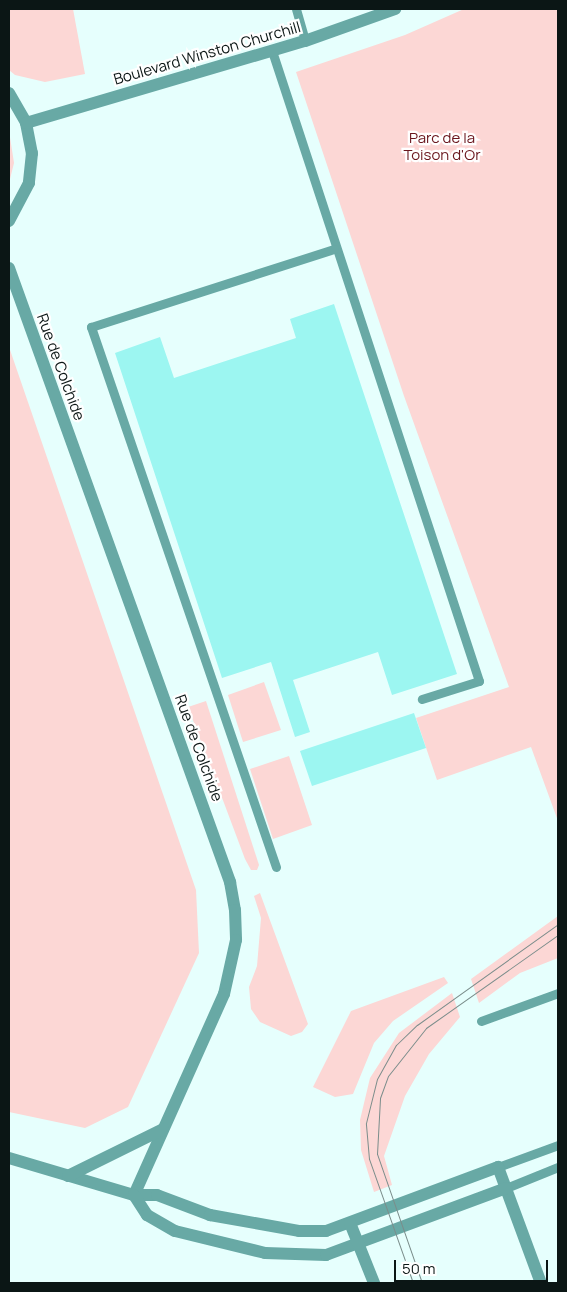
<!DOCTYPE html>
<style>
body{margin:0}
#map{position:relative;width:567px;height:1292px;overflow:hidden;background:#e6fffd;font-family:Manrope,sans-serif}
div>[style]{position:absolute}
.green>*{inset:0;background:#fcd7d5}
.building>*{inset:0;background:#9cf6f1}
.service>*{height:9px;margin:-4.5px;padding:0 4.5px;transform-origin:4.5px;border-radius:4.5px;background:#68a9a5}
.tertiary>*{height:12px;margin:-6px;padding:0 6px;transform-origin:6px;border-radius:6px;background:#68a9a5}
.tram>*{height:1px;margin:-0.5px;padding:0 0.5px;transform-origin:0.5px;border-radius:0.5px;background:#7b8d8b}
span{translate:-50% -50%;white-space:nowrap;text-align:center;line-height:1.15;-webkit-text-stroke:4.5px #fff;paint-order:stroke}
.street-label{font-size:15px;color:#0b1615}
.park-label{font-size:15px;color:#6a161d}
.frame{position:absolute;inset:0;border:10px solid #0b1615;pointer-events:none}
.scale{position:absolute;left:394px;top:1260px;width:154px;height:22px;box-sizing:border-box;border:2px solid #0b1615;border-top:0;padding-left:6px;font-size:15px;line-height:18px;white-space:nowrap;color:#0b1615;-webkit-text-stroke:4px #fff;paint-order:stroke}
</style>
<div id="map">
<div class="green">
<i style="clip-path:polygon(9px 9px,73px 9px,85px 74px,45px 82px,15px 75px,9px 70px)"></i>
<i style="clip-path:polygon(464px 9px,558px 9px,558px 821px,531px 747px,437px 780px,416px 718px,509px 687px,404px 396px,296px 72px,405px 35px)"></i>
<i style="clip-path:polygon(9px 131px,14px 163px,9px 183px)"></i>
<i style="clip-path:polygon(9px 347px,196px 890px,199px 953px,128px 1107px,85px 1128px,9px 1112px)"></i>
<i style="clip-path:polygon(264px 682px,281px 730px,243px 742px,228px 695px)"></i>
<i style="clip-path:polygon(206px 701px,259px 865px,257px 870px,251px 870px,245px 859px,188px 707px)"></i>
<i style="clip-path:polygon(289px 756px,312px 825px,273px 839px,250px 769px)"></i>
<i style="clip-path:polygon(260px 893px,308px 1024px,302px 1032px,291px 1036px,260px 1022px,251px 1009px,249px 987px,257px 966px,261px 918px,254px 896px)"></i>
<i style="clip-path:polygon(558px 916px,558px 958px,520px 973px,479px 1003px,471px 979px)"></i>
<i style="clip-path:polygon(444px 977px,448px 983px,393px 1021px,374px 1043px,353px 1094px,335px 1097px,313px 1087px,351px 1011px)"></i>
<i style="clip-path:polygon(452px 993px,460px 1017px,429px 1054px,405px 1096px,384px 1156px,392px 1185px,374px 1192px,361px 1150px,360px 1120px,370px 1078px,399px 1033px)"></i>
</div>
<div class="building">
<i style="clip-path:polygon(334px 304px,457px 674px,392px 695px,378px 652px,293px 680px,310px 732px,295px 737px,271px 662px,222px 678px,115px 353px,160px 337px,174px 378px,296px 338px,290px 319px)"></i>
<i style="clip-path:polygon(414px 713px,426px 748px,312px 786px,300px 751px)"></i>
</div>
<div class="service">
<i style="left:296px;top:9px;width:33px;rotate:74deg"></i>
<i style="left:272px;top:51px;width:663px;rotate:71.81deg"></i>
<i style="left:479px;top:681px;width:60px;rotate:162.5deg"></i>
<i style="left:276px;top:867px;width:571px;rotate:-108.91deg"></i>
<i style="left:91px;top:327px;width:255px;rotate:-17.8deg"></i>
<i style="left:481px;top:1021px;width:82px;rotate:-20deg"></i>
<i style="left:498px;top:1167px;width:64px;rotate:-20.1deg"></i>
<i style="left:506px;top:1188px;width:56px;rotate:-22deg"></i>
</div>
<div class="tertiary">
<i style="left:9px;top:93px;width:34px;rotate:60deg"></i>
<i style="left:26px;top:123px;width:31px;rotate:79deg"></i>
<i style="left:32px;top:153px;width:30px;rotate:96deg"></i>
<i style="left:29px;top:183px;width:43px;rotate:117.8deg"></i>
<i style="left:26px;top:123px;width:291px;rotate:-16.4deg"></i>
<i style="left:305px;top:41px;width:96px;rotate:-19.6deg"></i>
<i style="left:9px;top:268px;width:653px;rotate:70.2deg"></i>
<i style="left:230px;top:882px;width:28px;rotate:80deg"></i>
<i style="left:235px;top:910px;width:30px;rotate:88deg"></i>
<i style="left:236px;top:940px;width:55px;rotate:102.5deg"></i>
<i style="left:224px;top:994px;width:220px;rotate:114.1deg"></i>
<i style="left:9px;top:1158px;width:130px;rotate:16.5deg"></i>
<i style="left:134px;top:1195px;width:23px"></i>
<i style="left:157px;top:1195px;width:57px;rotate:20.7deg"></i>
<i style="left:210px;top:1215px;width:90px;rotate:10.2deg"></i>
<i style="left:299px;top:1231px;width:27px"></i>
<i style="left:326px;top:1231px;width:184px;rotate:-20.4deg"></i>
<i style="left:498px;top:1167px;width:124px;rotate:69.7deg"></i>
<i style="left:68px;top:1176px;width:106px;rotate:-26.3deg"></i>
<i style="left:134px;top:1195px;width:24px;rotate:57deg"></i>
<i style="left:147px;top:1215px;width:32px;rotate:30deg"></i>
<i style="left:175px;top:1231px;width:93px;rotate:13.7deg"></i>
<i style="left:265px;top:1253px;width:61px;rotate:1.9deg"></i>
<i style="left:326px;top:1255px;width:192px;rotate:-20.4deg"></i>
<i style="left:350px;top:1223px;width:65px;rotate:68.2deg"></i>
</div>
<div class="tram">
<i style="left:413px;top:1283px;width:132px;rotate:-109.5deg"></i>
<i style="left:369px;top:1159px;width:36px;rotate:-95deg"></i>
<i style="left:366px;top:1123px;width:45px;rotate:-76deg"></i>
<i style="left:377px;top:1079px;width:39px;rotate:-61deg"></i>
<i style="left:396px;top:1045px;width:29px;rotate:-44deg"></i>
<i style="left:417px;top:1025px;width:173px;rotate:-35.6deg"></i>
<i style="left:422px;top:1283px;width:137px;rotate:-109.2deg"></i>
<i style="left:377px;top:1154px;width:56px;rotate:-86.9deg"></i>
<i style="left:380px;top:1098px;width:23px;rotate:-70deg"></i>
<i style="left:388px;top:1076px;width:61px;rotate:-51.6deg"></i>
<i style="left:426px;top:1028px;width:161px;rotate:-35.2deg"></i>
</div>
<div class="street-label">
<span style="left:207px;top:53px;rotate:-16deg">Boulevard Winston Churchill</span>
<span style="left:61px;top:367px;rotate:70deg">Rue de Colchide</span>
<span style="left:199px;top:748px;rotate:70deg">Rue de Colchide</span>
</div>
<div class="park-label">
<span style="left:442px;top:146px">Parc de la<br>Toison d'Or</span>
</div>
<div class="frame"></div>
<div class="scale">50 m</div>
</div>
